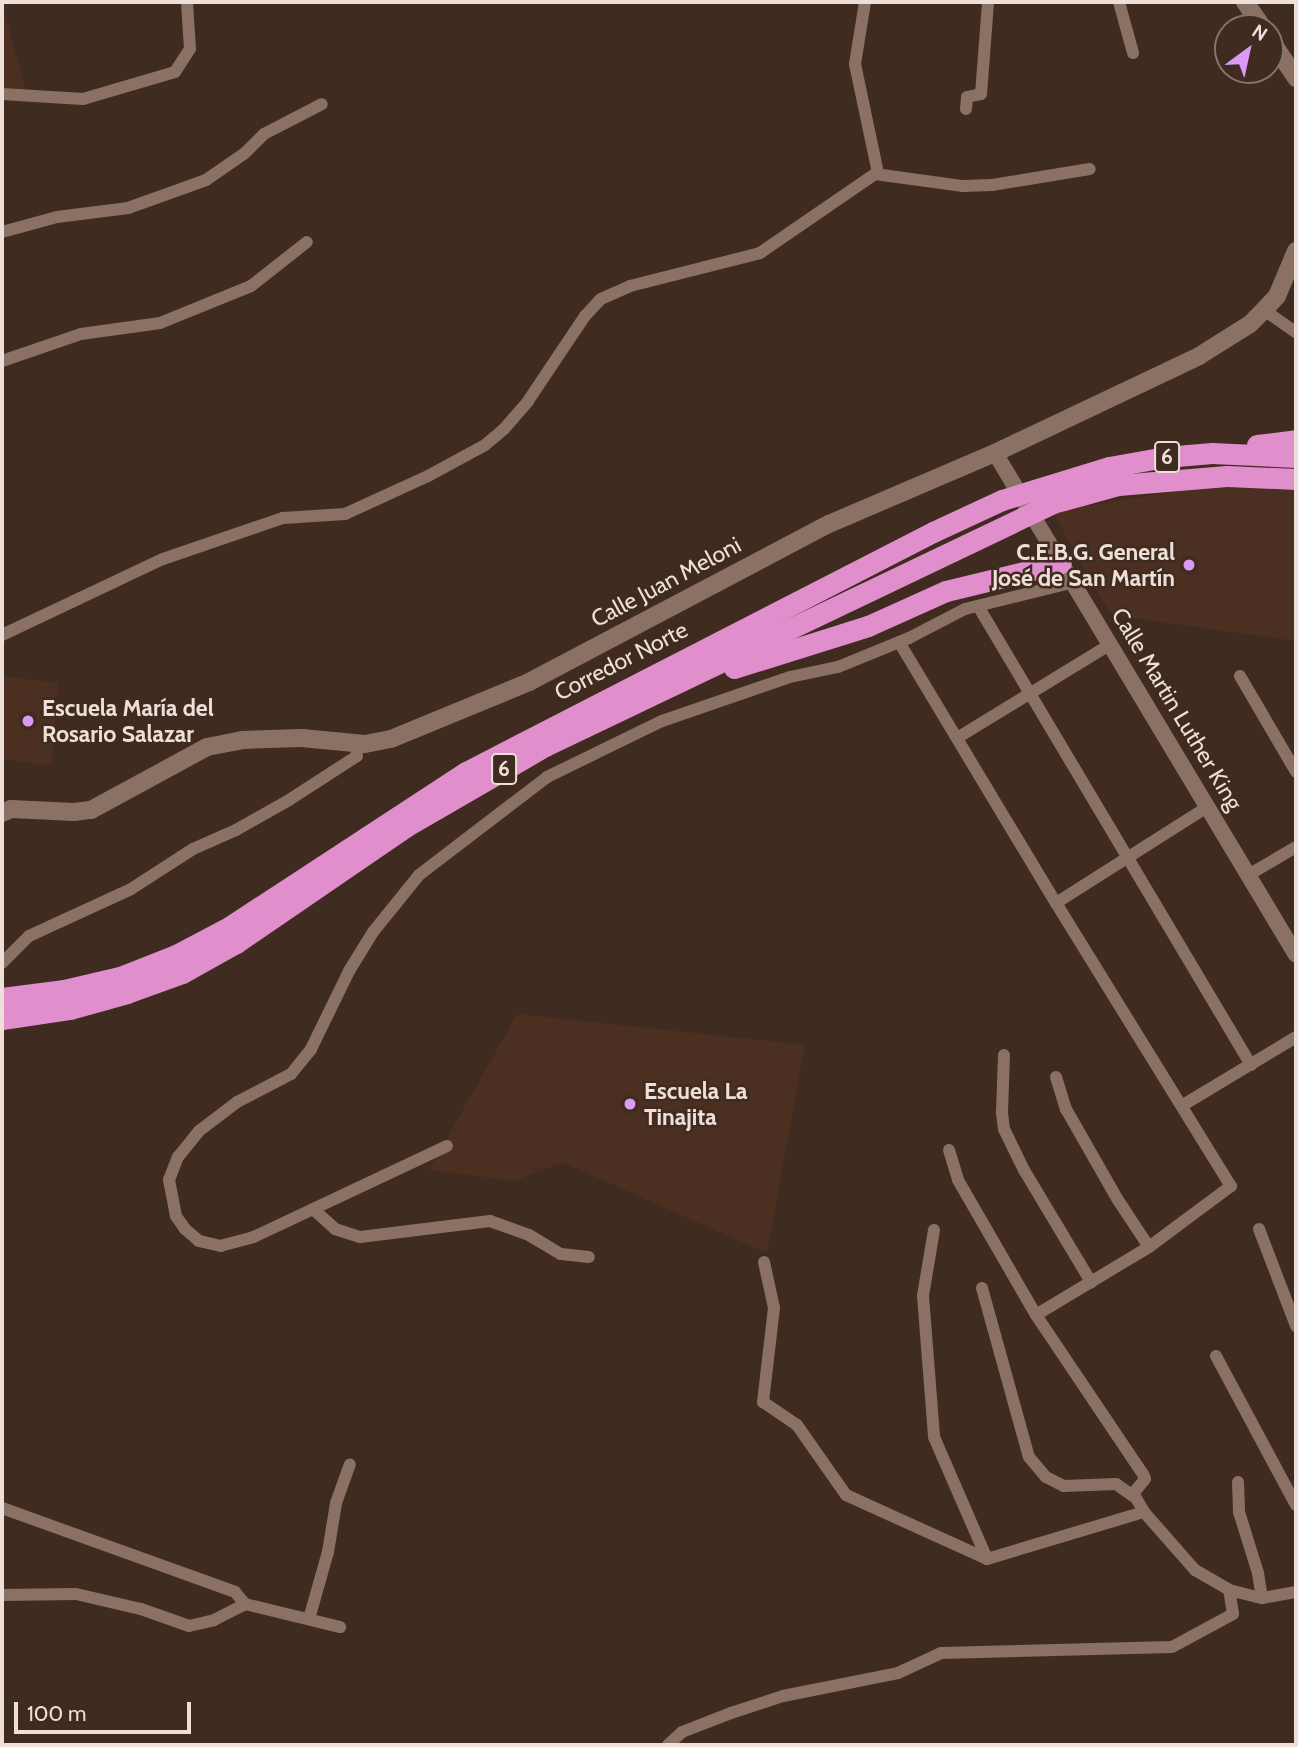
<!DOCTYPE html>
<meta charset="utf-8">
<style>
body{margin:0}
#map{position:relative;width:1298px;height:1747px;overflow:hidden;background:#402b20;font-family:Cabin,sans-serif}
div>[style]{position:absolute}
.built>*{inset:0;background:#4b2f20}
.minor>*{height:12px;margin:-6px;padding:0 6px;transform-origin:6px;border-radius:6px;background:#8a7163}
.tertiary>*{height:16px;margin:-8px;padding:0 8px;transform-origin:8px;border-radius:8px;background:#8a7163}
.secondary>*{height:18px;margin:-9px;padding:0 9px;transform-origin:9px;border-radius:9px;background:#8a7163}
.motorway>*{height:21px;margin:-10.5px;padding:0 10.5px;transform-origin:10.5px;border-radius:10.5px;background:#e08ecc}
.dots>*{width:19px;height:19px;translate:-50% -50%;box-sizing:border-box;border:4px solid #402b20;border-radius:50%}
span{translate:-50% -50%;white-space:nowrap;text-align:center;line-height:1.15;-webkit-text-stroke:5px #402b20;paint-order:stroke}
.shield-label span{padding:2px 5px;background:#402b20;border:2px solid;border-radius:5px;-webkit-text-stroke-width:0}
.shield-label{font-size:21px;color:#eee0d8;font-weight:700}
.poi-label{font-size:23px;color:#eee0d8;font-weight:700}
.right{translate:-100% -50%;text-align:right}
.left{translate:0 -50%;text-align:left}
.street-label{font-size:23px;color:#eee0d8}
.frame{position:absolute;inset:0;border:4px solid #eee0d8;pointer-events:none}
.north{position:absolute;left:1214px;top:14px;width:70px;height:70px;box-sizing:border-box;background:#402b20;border:2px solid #86736a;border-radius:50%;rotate:33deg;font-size:19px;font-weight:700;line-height:28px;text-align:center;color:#eee0d8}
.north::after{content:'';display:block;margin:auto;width:24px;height:32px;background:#db9af6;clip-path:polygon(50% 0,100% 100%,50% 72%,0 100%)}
.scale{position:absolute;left:14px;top:1702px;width:177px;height:32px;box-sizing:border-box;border:4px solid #eee0d8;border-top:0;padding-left:9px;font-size:21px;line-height:24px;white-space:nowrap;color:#eee0d8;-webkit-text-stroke:5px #402b20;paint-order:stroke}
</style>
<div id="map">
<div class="built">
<i style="clip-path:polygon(2px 3px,26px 91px,2px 89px)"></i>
<i style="clip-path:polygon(1198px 488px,1296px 489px,1296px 641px,1111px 615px,1054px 515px,1076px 507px)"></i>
<i style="clip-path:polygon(2px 676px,58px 683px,52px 766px,2px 759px)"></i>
<i style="clip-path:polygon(517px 1014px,805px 1045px,767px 1253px,562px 1162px,514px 1181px,429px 1170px)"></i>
</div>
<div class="minor">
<i style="left:865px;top:2px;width:63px;rotate:99.2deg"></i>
<i style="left:855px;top:64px;width:111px;rotate:78.1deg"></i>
<i style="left:1119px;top:2px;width:53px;rotate:74.6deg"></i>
<i style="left:2px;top:94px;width:81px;rotate:3.5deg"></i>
<i style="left:83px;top:99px;width:96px;rotate:-16.4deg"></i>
<i style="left:175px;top:72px;width:27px;rotate:-57deg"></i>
<i style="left:190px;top:49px;width:47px;rotate:-93.7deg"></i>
<i style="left:966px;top:109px;width:12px;rotate:-85deg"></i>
<i style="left:967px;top:97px;width:14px;rotate:-12deg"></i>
<i style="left:981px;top:94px;width:92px;rotate:-85.6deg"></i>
<i style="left:2px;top:232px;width:57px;rotate:-15.3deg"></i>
<i style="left:57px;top:217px;width:72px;rotate:-7.2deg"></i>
<i style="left:128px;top:208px;width:83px;rotate:-19.7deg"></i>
<i style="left:206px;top:180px;width:47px;rotate:-34.7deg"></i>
<i style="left:245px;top:153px;width:27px;rotate:-45deg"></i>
<i style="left:264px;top:134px;width:65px;rotate:-27.3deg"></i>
<i style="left:1264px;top:310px;width:39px;rotate:35deg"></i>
<i style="left:2px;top:361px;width:83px;rotate:-18.9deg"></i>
<i style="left:81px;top:334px;width:80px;rotate:-7.9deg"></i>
<i style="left:160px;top:323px;width:98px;rotate:-22.1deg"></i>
<i style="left:251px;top:286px;width:71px;rotate:-38.2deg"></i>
<i style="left:978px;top:606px;width:534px;rotate:59.26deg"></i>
<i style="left:2px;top:635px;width:178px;rotate:-25.3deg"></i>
<i style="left:163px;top:559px;width:127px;rotate:-18.9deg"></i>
<i style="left:283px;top:518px;width:62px;rotate:-3.7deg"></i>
<i style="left:345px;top:514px;width:91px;rotate:-24.6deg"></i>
<i style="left:428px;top:476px;width:65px;rotate:-28.5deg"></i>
<i style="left:485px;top:445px;width:25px;rotate:-40deg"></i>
<i style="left:504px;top:429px;width:37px;rotate:-49deg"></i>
<i style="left:528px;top:401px;width:102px;rotate:-56.2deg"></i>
<i style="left:585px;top:316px;width:23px;rotate:-47deg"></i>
<i style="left:601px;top:299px;width:32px;rotate:-24deg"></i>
<i style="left:630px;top:286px;width:134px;rotate:-14.2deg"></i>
<i style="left:760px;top:253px;width:140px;rotate:-34.5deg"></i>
<i style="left:875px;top:174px;width:89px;rotate:7.8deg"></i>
<i style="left:963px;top:186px;width:29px;rotate:-2deg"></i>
<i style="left:992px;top:185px;width:99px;rotate:-9.3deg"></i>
<i style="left:899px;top:642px;width:305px;rotate:59deg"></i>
<i style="left:1056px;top:903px;width:333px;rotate:58.3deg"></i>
<i style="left:1231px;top:1186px;width:102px;rotate:143.4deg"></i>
<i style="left:1149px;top:1247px;width:132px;rotate:149deg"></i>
<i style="left:1240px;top:676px;width:111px;rotate:59.7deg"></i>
<i style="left:957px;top:738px;width:180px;rotate:-31.4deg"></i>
<i style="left:1250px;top:874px;width:53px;rotate:-30.4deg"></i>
<i style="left:1056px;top:903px;width:181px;rotate:-32.4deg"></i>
<i style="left:2px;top:963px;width:38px;rotate:-45deg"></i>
<i style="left:29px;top:936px;width:112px;rotate:-24.7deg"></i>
<i style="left:131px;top:889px;width:74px;rotate:-32.8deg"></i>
<i style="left:193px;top:849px;width:47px;rotate:-23.8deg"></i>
<i style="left:236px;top:830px;width:61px;rotate:-29.5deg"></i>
<i style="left:289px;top:800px;width:81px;rotate:-32.9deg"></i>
<i style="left:357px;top:756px;width:13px;rotate:-94deg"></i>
<i style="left:1004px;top:1055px;width:58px;rotate:92deg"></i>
<i style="left:1002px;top:1113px;width:16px;rotate:83deg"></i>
<i style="left:1004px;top:1129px;width:46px;rotate:64deg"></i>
<i style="left:1024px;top:1170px;width:131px;rotate:59.1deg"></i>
<i style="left:1056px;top:1077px;width:34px;rotate:73deg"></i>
<i style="left:1066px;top:1109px;width:105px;rotate:60.3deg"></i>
<i style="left:1118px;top:1200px;width:56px;rotate:56.6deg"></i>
<i style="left:1183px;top:1105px;width:132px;rotate:-31deg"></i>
<i style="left:447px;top:1146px;width:213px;rotate:154.8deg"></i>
<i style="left:254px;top:1237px;width:34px;rotate:165deg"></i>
<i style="left:221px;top:1246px;width:23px;rotate:-167deg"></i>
<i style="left:199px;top:1241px;width:18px;rotate:-139deg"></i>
<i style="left:185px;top:1229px;width:16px;rotate:-125deg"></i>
<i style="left:176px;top:1216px;width:37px;rotate:-101deg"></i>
<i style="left:169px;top:1180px;width:25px;rotate:-69deg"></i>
<i style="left:178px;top:1157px;width:33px;rotate:-51deg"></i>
<i style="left:199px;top:1131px;width:48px;rotate:-37.3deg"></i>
<i style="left:237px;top:1102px;width:61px;rotate:-27.4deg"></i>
<i style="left:291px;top:1074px;width:32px;rotate:-51deg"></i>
<i style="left:311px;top:1049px;width:87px;rotate:-64deg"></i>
<i style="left:349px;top:971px;width:46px;rotate:-58.4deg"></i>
<i style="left:373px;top:932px;width:73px;rotate:-51.1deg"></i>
<i style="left:419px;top:875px;width:161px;rotate:-37.4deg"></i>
<i style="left:547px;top:777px;width:128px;rotate:-26deg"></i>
<i style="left:662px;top:721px;width:135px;rotate:-19deg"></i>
<i style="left:790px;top:677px;width:49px;rotate:-11.8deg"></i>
<i style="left:838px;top:667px;width:77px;rotate:-22.2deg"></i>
<i style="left:909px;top:638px;width:63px;rotate:-27.4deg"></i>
<i style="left:965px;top:609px;width:112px;rotate:-13.9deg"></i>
<i style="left:949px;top:1150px;width:31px;rotate:73deg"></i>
<i style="left:958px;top:1180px;width:156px;rotate:60deg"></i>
<i style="left:1036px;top:1315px;width:192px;rotate:56.1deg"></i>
<i style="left:1143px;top:1474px;width:5px;rotate:68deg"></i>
<i style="left:1145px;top:1479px;width:21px;rotate:129deg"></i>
<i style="left:313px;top:1209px;width:30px;rotate:42deg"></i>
<i style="left:335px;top:1229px;width:26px;rotate:18deg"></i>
<i style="left:360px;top:1237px;width:131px;rotate:-7deg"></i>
<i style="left:490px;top:1221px;width:41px;rotate:19.7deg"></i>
<i style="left:529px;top:1235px;width:37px;rotate:31deg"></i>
<i style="left:561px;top:1254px;width:28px;rotate:6deg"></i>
<i style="left:1259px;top:1229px;width:104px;rotate:69.1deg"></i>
<i style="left:934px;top:1230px;width:67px;rotate:99.5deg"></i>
<i style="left:923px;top:1296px;width:141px;rotate:85.5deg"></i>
<i style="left:934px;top:1437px;width:133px;rotate:66.5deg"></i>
<i style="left:764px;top:1262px;width:47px;rotate:77.7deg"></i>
<i style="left:774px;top:1308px;width:95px;rotate:96.7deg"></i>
<i style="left:763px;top:1402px;width:41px;rotate:34.1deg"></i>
<i style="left:797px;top:1425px;width:85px;rotate:55deg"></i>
<i style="left:846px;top:1495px;width:155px;rotate:24.4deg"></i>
<i style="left:987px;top:1559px;width:164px;rotate:-16.7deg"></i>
<i style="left:982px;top:1288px;width:175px;rotate:74.5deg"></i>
<i style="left:1029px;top:1457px;width:26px;rotate:50deg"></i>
<i style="left:1046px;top:1477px;width:20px;rotate:27deg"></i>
<i style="left:1064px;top:1486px;width:52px;rotate:-2.2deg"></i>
<i style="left:1116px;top:1484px;width:24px;rotate:35deg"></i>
<i style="left:1136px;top:1498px;width:16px;rotate:60deg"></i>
<i style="left:1144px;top:1512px;width:77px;rotate:48.7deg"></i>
<i style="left:1195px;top:1570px;width:39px;rotate:30deg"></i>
<i style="left:1229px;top:1590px;width:34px;rotate:14deg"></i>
<i style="left:1262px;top:1598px;width:35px;rotate:-10deg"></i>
<i style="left:1216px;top:1356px;width:169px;rotate:61.8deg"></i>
<i style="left:1238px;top:1482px;width:30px;rotate:88deg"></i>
<i style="left:1239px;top:1512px;width:64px;rotate:72.7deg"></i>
<i style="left:1258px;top:1573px;width:25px;rotate:81deg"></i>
<i style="left:2px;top:1508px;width:248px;rotate:19.8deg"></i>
<i style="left:235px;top:1592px;width:16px;rotate:50deg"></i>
<i style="left:245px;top:1604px;width:98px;rotate:13.6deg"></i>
<i style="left:2px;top:1595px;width:74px;rotate:-0.8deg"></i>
<i style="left:76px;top:1594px;width:67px;rotate:13deg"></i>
<i style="left:141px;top:1609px;width:51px;rotate:19.5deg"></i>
<i style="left:189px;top:1626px;width:26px;rotate:-13deg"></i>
<i style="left:214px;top:1620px;width:35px;rotate:-27deg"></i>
<i style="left:309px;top:1619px;width:70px;rotate:-74.2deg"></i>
<i style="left:328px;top:1552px;width:50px;rotate:-80.7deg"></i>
<i style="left:336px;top:1503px;width:41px;rotate:-70.3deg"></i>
<i style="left:668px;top:1745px;width:19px;rotate:-43deg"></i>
<i style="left:682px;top:1732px;width:53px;rotate:-21.2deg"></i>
<i style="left:731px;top:1713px;width:55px;rotate:-18.1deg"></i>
<i style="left:783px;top:1696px;width:117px;rotate:-11.3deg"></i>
<i style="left:898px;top:1673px;width:47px;rotate:-24.9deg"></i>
<i style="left:941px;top:1653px;width:231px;rotate:-1.5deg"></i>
<i style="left:1172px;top:1647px;width:69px;rotate:-28.4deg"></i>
<i style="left:1233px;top:1614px;width:24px;rotate:-99deg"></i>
</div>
<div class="tertiary">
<i style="left:995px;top:453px;width:585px;rotate:59.05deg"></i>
</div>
<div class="secondary">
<i style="left:1245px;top:2px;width:32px;rotate:55deg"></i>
<i style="left:1270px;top:39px;width:47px;rotate:56.3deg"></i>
<i style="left:2px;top:813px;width:10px;rotate:-24deg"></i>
<i style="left:11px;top:809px;width:63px;rotate:2.7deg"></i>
<i style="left:74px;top:812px;width:17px;rotate:-7deg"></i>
<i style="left:91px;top:810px;width:132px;rotate:-28.5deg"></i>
<i style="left:207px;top:747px;width:36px;rotate:-11deg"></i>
<i style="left:242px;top:740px;width:60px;rotate:-1.9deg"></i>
<i style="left:302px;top:738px;width:63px;rotate:5.4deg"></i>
<i style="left:365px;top:744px;width:26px;rotate:-11deg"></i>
<i style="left:391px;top:739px;width:149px;rotate:-22.4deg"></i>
<i style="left:529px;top:682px;width:339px;rotate:-27.8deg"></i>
<i style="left:829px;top:524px;width:181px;rotate:-23.2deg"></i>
<i style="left:995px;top:453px;width:226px;rotate:-25.4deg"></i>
<i style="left:1199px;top:356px;width:60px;rotate:-32.1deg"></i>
<i style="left:1250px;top:324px;width:20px;rotate:-45deg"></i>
<i style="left:1264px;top:310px;width:19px;rotate:-47deg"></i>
<i style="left:1277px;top:296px;width:49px;rotate:-67.1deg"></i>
</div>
<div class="motorway">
<i style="left:1257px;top:445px;width:39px;rotate:-7deg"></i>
<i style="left:734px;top:668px;width:140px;rotate:-17.4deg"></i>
<i style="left:868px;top:626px;width:85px;rotate:-24.2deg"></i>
<i style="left:946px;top:591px;width:118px;rotate:-13.7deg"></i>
<i style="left:2px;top:998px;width:63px;rotate:-7.4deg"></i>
<i style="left:64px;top:990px;width:57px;rotate:-13.1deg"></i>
<i style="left:120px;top:977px;width:60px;rotate:-21.4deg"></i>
<i style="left:176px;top:955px;width:60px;rotate:-27.8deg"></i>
<i style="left:229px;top:927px;width:283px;rotate:-33.2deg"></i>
<i style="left:466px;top:772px;width:525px;rotate:-27.2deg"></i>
<i style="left:933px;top:532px;width:76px;rotate:-24.9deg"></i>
<i style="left:1002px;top:500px;width:112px;rotate:-17.1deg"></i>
<i style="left:1109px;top:467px;width:57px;rotate:-10.1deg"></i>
<i style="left:1165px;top:457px;width:47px;rotate:-4.9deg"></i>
<i style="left:1212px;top:453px;width:84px;rotate:2.7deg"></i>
<i style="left:2px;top:1019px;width:69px;rotate:-8.4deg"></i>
<i style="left:70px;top:1009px;width:59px;rotate:-15.7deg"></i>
<i style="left:127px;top:993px;width:59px;rotate:-20deg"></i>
<i style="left:182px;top:973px;width:62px;rotate:-29.1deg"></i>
<i style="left:236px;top:943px;width:207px;rotate:-34.4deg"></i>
<i style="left:407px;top:826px;width:160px;rotate:-30.1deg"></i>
<i style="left:545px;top:746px;width:563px;rotate:-25.56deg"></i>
<i style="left:1053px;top:503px;width:67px;rotate:-15.5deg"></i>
<i style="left:1118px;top:485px;width:109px;rotate:-4.7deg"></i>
<i style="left:1227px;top:476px;width:69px;rotate:2.5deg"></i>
</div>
<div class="dots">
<i style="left:1189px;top:565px;background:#db9af6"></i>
<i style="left:28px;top:721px;background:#db9af6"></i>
<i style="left:630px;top:1104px;background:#db9af6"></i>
</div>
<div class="shield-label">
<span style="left:1167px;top:457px">6</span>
<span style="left:504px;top:769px">6</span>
</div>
<div class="poi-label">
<span class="right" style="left:1175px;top:565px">C.E.B.G. General<br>José de San Martín</span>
<span class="left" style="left:42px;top:721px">Escuela María del<br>Rosario Salazar</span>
<span class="left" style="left:644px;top:1104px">Escuela La<br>Tinajita</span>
</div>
<div class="street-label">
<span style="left:666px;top:582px;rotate:-28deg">Calle Juan Meloni</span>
<span style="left:621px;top:661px;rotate:-27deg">Corredor Norte</span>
<span style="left:1177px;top:709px;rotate:59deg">Calle Martin Luther King</span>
</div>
<div class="frame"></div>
<div class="north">N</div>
<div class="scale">100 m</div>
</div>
